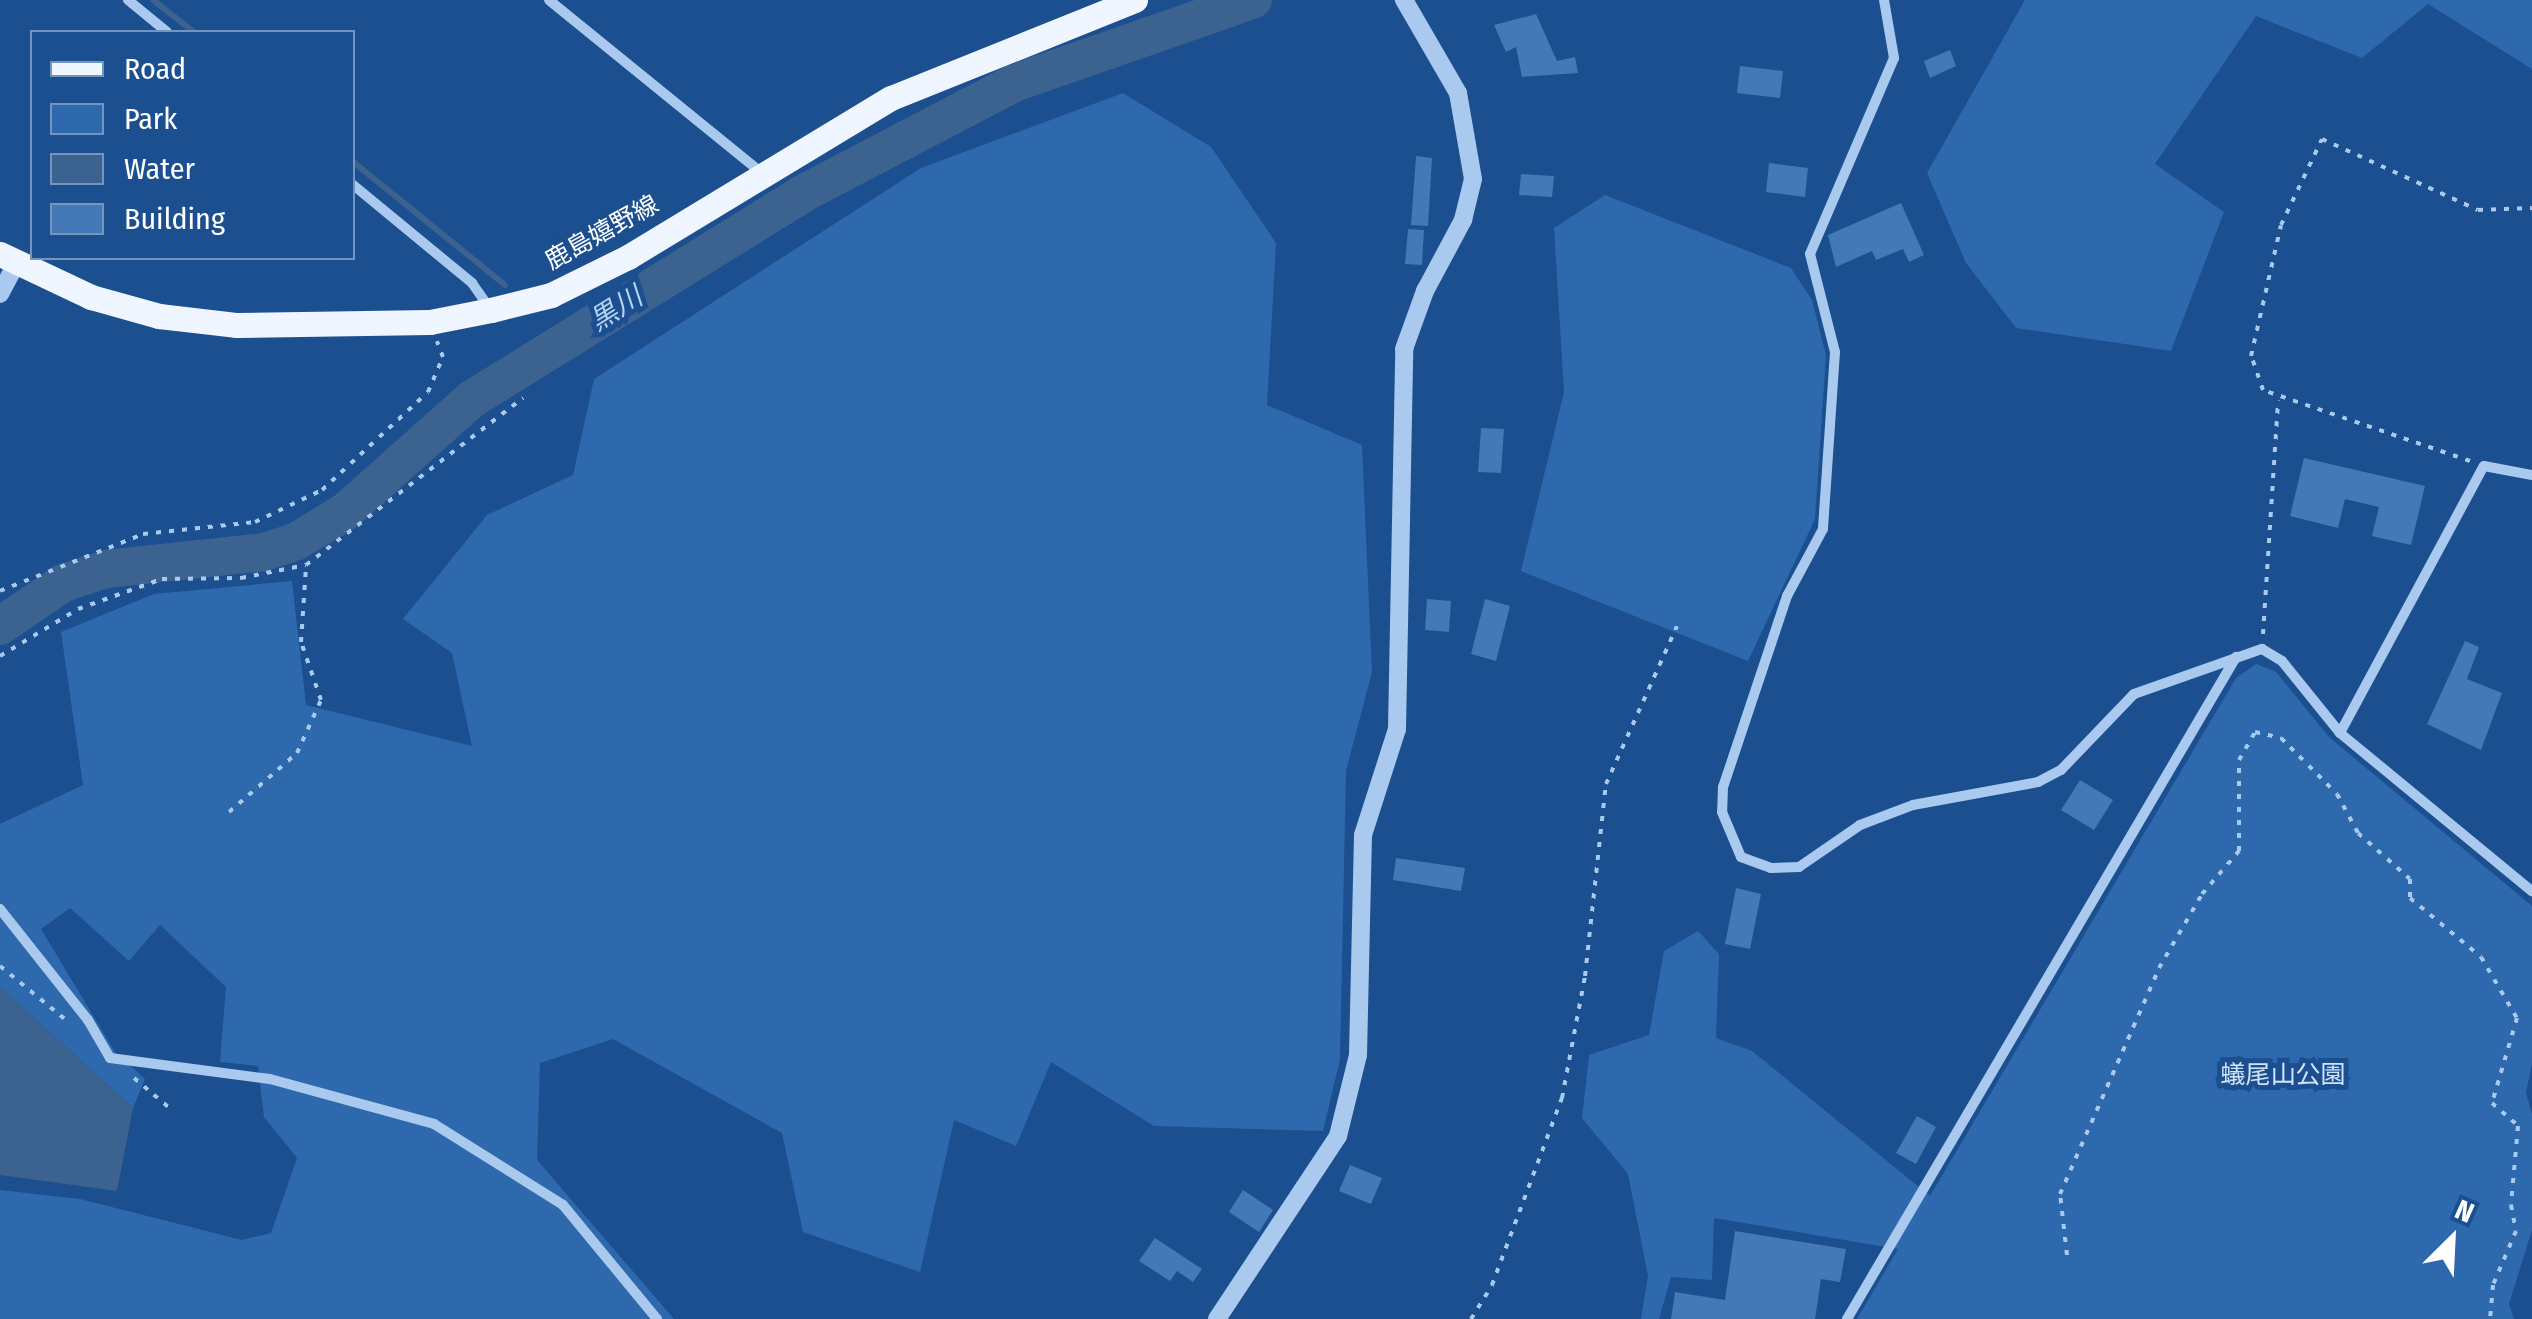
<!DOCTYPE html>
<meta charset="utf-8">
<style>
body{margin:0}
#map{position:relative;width:2532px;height:1319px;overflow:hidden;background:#1b4f8f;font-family:"Fira Sans Condensed","Noto Sans JP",sans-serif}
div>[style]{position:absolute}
.green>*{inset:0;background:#2e69ad}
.water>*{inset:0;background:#3c6290}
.stream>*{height:6px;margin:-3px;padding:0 3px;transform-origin:3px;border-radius:3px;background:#3c6290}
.river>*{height:38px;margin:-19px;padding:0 19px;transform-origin:19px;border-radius:19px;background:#3c6290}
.building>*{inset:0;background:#4478b7}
.path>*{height:4px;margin-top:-2px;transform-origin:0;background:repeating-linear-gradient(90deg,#a9c9ee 0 5px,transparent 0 13px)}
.minor>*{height:10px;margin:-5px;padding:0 5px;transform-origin:5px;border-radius:5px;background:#a9c9ee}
.tertiary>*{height:18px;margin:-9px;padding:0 9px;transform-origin:9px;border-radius:9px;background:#a9c9ee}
.primary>*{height:25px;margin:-12.5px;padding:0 12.5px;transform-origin:12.5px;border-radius:12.5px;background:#f0f6ff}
span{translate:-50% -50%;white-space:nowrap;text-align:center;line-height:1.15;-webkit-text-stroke:10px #1b4f8f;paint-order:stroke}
.street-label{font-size:25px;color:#fff}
.park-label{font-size:25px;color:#cfe3fa}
.water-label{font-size:28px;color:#b5d3f5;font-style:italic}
.legend{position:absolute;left:30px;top:30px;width:325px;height:230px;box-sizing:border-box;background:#1b4f8f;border:2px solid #7695bc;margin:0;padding:12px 18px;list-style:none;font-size:30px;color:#fff}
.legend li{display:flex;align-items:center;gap:20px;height:50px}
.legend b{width:50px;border:2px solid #7695bc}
.north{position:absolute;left:2402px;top:1189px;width:100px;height:100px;-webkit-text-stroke:8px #1b4f8f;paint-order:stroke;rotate:24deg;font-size:28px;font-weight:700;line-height:40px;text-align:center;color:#fff}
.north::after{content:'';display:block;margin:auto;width:35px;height:45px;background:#fff;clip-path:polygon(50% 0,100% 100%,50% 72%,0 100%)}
</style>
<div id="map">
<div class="green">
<i style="clip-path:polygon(2025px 0,2532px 0,2532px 69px,2428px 4px,2362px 58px,2256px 16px,2155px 164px,2224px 212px,2171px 351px,2016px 328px,1966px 263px,1927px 173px)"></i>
<i style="clip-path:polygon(1123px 93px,1211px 147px,1276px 243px,1267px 405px,1362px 445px,1372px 672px,1346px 771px,1340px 1059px,1323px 1131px,1154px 1126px,1051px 1062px,1016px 1146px,954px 1120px,920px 1272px,803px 1232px,782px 1133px,613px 1039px,540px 1063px,537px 1160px,674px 1319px,0 1319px,0 1190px,80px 1199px,242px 1240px,271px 1233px,297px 1158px,264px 1117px,258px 1066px,220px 1062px,226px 987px,160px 925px,129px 961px,70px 908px,41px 929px,115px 1052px,145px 1079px,133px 1108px,0 987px,0 824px,83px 785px,61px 632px,154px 594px,292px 581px,306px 705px,472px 746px,452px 653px,403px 619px,487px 515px,573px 475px,594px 379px,921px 168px)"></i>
<i style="clip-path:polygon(1605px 195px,1791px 268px,1812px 300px,1826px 355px,1815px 519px,1748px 661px,1521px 571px,1564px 392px,1554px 228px)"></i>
<i style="clip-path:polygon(2256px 664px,2276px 672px,2329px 737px,2532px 906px,2532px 1064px,2526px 1093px,2532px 1114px,2532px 1230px,2509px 1304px,2514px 1319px,1857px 1319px,1898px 1249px,1714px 1218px,1712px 1280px,1671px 1277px,1659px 1319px,1641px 1319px,1648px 1276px,1628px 1174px,1582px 1118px,1589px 1055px,1649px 1035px,1664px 951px,1698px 931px,1719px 954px,1716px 1038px,1752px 1051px,1930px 1196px,2236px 678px)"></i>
</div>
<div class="water">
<i style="clip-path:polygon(0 987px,133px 1108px,117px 1191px,0 1175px)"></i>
</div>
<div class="stream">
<i style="left:153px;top:0;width:52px;rotate:38deg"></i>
<i style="left:352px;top:161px;width:197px;rotate:39deg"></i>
</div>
<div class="river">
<i style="left:0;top:626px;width:76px;rotate:-34.3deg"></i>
<i style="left:63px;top:583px;width:45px;rotate:-18deg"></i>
<i style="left:106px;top:569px;width:159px;rotate:-6.1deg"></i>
<i style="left:264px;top:552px;width:33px;rotate:-18deg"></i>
<i style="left:295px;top:542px;width:58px;rotate:-31deg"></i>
<i style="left:345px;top:512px;width:170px;rotate:-41.7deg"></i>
<i style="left:472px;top:399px;width:388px;rotate:-31.8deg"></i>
<i style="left:802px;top:194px;width:239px;rotate:-27.6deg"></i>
<i style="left:1014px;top:83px;width:253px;rotate:-19.2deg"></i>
</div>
<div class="building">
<i style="clip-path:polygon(1536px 14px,1557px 61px,1575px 57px,1578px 73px,1522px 77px,1516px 47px,1506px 52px,1494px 25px)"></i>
<i style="clip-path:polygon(1950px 50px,1956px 66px,1930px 78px,1924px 61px)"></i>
<i style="clip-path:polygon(1740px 66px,1783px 71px,1780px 98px,1737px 93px)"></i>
<i style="clip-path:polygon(1416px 156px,1432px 158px,1428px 226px,1411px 225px)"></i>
<i style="clip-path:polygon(1769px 163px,1808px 168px,1805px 197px,1766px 192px)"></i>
<i style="clip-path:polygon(1521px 174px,1554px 176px,1552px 197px,1519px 195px)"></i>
<i style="clip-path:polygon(1901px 203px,1924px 255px,1909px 262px,1903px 249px,1876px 260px,1872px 251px,1836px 267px,1828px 235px)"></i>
<i style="clip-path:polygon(1408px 229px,1424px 230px,1422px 265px,1405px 264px)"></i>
<i style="clip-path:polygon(1481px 428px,1504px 429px,1501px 473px,1478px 472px)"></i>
<i style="clip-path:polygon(2304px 458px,2425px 486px,2411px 545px,2372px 536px,2379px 507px,2345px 499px,2338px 528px,2290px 516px)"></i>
<i style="clip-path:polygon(1427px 599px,1451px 601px,1449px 632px,1425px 630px)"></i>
<i style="clip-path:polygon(1485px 599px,1510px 606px,1496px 661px,1471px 654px)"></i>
<i style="clip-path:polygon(2465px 641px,2479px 647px,2467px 679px,2502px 693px,2481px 750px,2427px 724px)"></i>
<i style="clip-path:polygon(2080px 780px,2113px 800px,2094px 830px,2061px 810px)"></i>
<i style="clip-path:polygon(1396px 858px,1465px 868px,1461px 891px,1393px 880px)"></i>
<i style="clip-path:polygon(1736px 888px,1761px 894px,1750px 949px,1725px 944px)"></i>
<i style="clip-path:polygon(1917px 1116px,1936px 1127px,1916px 1164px,1896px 1153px)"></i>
<i style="clip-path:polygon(1350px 1165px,1382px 1178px,1371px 1204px,1339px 1191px)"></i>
<i style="clip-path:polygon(1243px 1190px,1273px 1210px,1259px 1232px,1229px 1212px)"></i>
<i style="clip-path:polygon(1735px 1231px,1846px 1249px,1840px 1282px,1821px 1279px,1815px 1319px,1671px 1319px,1675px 1292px,1725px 1300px)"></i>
<i style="clip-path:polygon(1155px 1238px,1202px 1269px,1193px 1282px,1177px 1271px,1170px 1281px,1139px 1261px)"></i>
</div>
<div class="path">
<i style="left:2470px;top:461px;width:219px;rotate:-161.1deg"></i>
<i style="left:2263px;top:390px;width:36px;rotate:-109deg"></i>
<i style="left:2251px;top:356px;width:134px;rotate:-77.1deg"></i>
<i style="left:2281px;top:225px;width:95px;rotate:-64.5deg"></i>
<i style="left:2322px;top:139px;width:171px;rotate:24.5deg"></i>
<i style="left:2478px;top:210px;width:54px;rotate:-2.1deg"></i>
<i style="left:0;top:591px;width:154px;rotate:-21.7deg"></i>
<i style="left:143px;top:534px;width:113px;rotate:-6.1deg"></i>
<i style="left:255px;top:522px;width:74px;rotate:-25.5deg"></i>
<i style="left:322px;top:490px;width:144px;rotate:-42.8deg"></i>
<i style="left:428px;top:392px;width:38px;rotate:-67deg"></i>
<i style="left:443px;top:357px;width:17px;rotate:-111deg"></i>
<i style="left:2263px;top:634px;width:234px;rotate:-86.3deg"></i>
<i style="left:0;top:656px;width:91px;rotate:-31.1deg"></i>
<i style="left:78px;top:609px;width:89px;rotate:-19.7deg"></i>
<i style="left:162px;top:579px;width:79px;rotate:-0.7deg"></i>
<i style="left:241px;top:578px;width:66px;rotate:-11.3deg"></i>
<i style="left:306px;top:565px;width:274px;rotate:-37.6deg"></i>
<i style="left:229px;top:812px;width:90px;rotate:-40.9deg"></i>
<i style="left:297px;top:753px;width:58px;rotate:-65.6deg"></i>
<i style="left:321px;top:700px;width:61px;rotate:-109deg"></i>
<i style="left:301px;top:642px;width:75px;rotate:-86.2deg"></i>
<i style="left:0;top:966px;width:85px;rotate:39.3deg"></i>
<i style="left:134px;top:1078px;width:50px;rotate:40.1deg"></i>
<i style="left:2067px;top:1255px;width:61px;rotate:-96.5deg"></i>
<i style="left:2060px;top:1194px;width:247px;rotate:-66.3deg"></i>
<i style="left:2159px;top:968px;width:86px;rotate:-59.8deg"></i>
<i style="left:2202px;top:894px;width:57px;rotate:-49.3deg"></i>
<i style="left:2239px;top:851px;width:91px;rotate:-90deg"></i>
<i style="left:2239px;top:760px;width:32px;rotate:-60deg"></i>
<i style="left:2255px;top:732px;width:27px;rotate:13deg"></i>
<i style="left:2281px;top:738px;width:79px;rotate:45deg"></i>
<i style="left:2337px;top:794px;width:44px;rotate:61.7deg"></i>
<i style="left:2358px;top:833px;width:69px;rotate:41.5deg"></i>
<i style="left:2410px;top:879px;width:19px;rotate:90deg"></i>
<i style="left:2410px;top:898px;width:92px;rotate:39.7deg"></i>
<i style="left:2481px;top:957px;width:71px;rotate:59.5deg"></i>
<i style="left:2517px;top:1018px;width:89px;rotate:106.4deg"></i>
<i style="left:2492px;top:1103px;width:35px;rotate:41deg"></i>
<i style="left:2518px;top:1126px;width:79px;rotate:95.1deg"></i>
<i style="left:2511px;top:1205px;width:26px;rotate:79deg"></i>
<i style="left:2516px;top:1231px;width:59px;rotate:113.1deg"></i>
<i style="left:2493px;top:1285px;width:34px;rotate:95deg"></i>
<i style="left:1471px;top:1319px;width:40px;rotate:-58deg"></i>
<i style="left:1492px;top:1285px;width:200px;rotate:-69.5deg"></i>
<i style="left:1562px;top:1098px;width:124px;rotate:-79.3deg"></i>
<i style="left:1585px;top:976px;width:193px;rotate:-83.8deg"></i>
<i style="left:1606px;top:784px;width:173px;rotate:-65.8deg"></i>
</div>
<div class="minor">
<i style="left:128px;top:0;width:50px;rotate:39.4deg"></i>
<i style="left:549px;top:0;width:274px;rotate:39.1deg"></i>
<i style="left:1884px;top:0;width:59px;rotate:80.2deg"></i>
<i style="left:1894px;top:58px;width:213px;rotate:113.2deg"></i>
<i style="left:1810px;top:254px;width:101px;rotate:75.7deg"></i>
<i style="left:1835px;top:352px;width:177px;rotate:93.9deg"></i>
<i style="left:1823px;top:529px;width:76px;rotate:118.2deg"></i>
<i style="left:1787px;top:596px;width:201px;rotate:108.5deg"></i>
<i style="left:1723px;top:787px;width:25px;rotate:92deg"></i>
<i style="left:1722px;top:812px;width:49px;rotate:67.1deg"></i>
<i style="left:1741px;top:857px;width:32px;rotate:20deg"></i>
<i style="left:1771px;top:868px;width:28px;rotate:-2deg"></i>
<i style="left:1799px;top:867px;width:74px;rotate:-34.5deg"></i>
<i style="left:1860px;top:825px;width:57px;rotate:-20.7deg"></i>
<i style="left:1913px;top:805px;width:127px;rotate:-10.4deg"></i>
<i style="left:2038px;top:782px;width:26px;rotate:-28deg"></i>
<i style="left:2061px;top:770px;width:105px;rotate:-46.2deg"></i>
<i style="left:2134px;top:694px;width:136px;rotate:-19.4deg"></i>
<i style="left:2262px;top:649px;width:23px;rotate:31deg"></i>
<i style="left:2282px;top:661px;width:92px;rotate:51.1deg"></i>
<i style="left:2340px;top:733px;width:249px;rotate:39.5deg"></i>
<i style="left:352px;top:184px;width:156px;rotate:39.5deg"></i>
<i style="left:472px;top:283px;width:29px;rotate:55deg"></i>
<i style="left:2340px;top:733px;width:303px;rotate:-61.7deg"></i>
<i style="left:2484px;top:466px;width:49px;rotate:10.6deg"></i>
<i style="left:0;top:909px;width:142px;rotate:51.6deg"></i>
<i style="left:88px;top:1020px;width:44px;rotate:59.9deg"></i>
<i style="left:110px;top:1058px;width:161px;rotate:7.5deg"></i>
<i style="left:270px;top:1079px;width:170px;rotate:15.3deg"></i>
<i style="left:434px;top:1124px;width:152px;rotate:32.1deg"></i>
<i style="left:563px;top:1205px;width:148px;rotate:50.5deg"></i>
<i style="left:1847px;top:1319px;width:768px;rotate:-59.56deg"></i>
</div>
<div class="tertiary">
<i style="left:0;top:294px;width:34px;rotate:-62deg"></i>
<i style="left:1217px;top:1319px;width:219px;rotate:-56.5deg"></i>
<i style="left:1338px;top:1136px;width:83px;rotate:-76.1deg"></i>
<i style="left:1358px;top:1055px;width:220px;rotate:-88.7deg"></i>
<i style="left:1363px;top:835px;width:111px;rotate:-72.2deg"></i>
<i style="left:1397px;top:729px;width:380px;rotate:-88.9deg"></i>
<i style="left:1404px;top:349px;width:62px;rotate:-70.1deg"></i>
<i style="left:1425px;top:291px;width:81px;rotate:-61.8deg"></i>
<i style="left:1463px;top:220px;width:42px;rotate:-76.3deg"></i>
<i style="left:1473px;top:179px;width:87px;rotate:-99.9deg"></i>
<i style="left:1458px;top:93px;width:108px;rotate:-120.1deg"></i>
</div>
<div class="primary">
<i style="left:0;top:254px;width:101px;rotate:25.3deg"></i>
<i style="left:91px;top:297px;width:71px;rotate:15.6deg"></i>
<i style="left:159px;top:316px;width:79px;rotate:6.6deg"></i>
<i style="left:237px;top:325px;width:193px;rotate:-0.9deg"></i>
<i style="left:430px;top:322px;width:62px;rotate:-11.1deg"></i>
<i style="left:491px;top:310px;width:62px;rotate:-14deg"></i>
<i style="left:551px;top:295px;width:86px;rotate:-26.3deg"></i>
<i style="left:628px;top:257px;width:307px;rotate:-31.2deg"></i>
<i style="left:891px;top:98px;width:263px;rotate:-21.9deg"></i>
</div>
<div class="street-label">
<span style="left:602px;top:233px;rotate:-29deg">鹿島嬉野線</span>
</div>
<div class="park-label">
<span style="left:2283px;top:1075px">蟻尾山公園</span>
</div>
<div class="water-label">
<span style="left:616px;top:309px;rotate:-32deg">黒川</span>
</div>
<ul class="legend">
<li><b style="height:12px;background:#f0f6ff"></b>Road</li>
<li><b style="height:28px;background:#2e69ad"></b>Park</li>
<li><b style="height:28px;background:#3c6290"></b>Water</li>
<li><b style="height:28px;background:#4478b7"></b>Building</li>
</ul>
<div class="north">N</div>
</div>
